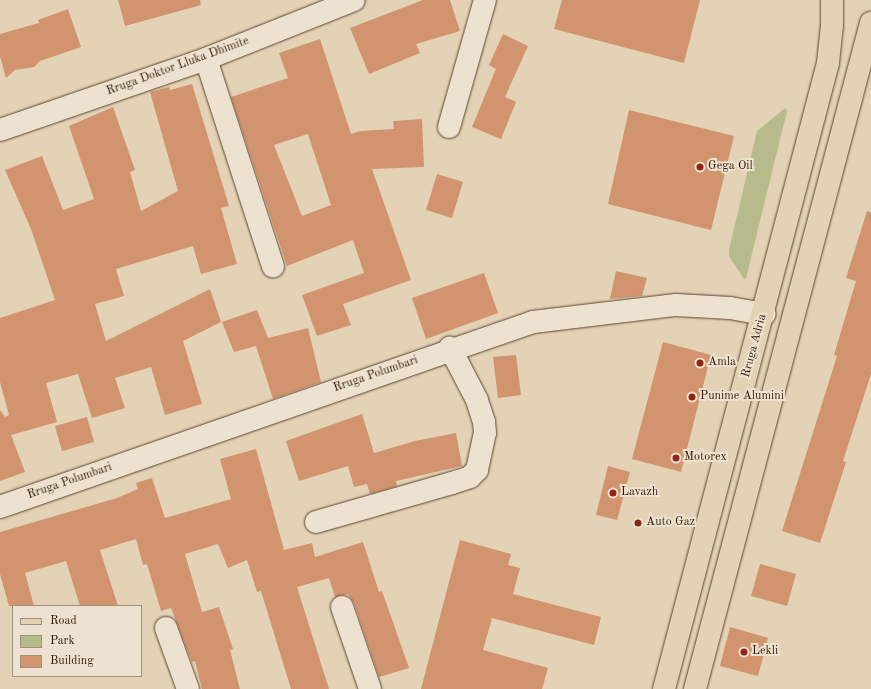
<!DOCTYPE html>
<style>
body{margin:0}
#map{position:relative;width:871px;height:689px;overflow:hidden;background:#e3d2b5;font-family:"Old Standard TT",serif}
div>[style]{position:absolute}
.green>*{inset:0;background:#b7bb8b}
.building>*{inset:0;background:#d2936f}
.roads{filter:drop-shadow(0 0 1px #5c4431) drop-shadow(0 0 1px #5c4431)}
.minor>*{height:22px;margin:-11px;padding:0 11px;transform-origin:11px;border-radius:11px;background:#ede2cf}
.major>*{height:22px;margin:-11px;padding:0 11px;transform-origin:11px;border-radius:11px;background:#e3d2b5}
.dots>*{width:11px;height:11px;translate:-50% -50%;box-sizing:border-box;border:2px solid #ede2cf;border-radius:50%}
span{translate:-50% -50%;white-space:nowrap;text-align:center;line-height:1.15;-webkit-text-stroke:4px #ede2cf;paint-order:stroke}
.street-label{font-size:12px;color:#2f1505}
.poi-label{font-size:12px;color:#2f1505}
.left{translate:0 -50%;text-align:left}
.legend{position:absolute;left:12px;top:605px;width:130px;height:72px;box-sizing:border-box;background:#ede2cf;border:1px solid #a1907e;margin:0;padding:5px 7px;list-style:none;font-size:12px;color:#2f1505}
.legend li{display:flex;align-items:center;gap:8px;height:20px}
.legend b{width:20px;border:1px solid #a1907e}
</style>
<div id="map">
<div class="green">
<i style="clip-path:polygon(785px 108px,787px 111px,746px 278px,744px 279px,729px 256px,729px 250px,757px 131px)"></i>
</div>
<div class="building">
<i style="clip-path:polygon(118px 0,200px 0,201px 5px,125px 26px)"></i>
<i style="clip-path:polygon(423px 0,450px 0,460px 31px,416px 44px,420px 53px,369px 74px,350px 28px)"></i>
<i style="clip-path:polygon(562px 0,700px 0,684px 63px,554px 29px)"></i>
<i style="clip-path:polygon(68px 9px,81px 47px,40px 61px,34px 67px,15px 70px,6px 78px,0 56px,0 34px,39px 23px,38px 20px)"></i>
<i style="clip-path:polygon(503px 34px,528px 46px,505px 97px,516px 102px,501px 139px,472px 127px,496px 69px,489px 65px)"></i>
<i style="clip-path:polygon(evenodd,320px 39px,351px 134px,360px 131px,394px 129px,393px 121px,422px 119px,424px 167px,372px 169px,411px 280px,343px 304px,351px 325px,317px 336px,302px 295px,364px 273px,353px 240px,287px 266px,231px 97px,288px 78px,279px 53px,320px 39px,308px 134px,331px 205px,302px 216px,274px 145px,308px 134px)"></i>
<i style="clip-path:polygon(192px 84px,229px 206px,221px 208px,237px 264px,201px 274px,193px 246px,116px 269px,124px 296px,95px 304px,106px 341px,210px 289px,221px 322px,183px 341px,202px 404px,165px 415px,151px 367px,115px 378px,125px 408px,92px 418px,78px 374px,46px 383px,57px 422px,11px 435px,25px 472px,0 481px,0 410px,5px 417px,9px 415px,0 382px,0 318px,55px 300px,31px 229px,5px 170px,42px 156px,63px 210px,94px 199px,69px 126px,113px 107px,135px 170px,130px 172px,141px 211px,178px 191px,150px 92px,169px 87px,170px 90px)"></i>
<i style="clip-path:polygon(629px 110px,734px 136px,711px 230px,608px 204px)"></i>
<i style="clip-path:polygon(437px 174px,463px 182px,452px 218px,426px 210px)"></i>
<i style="clip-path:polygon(867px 211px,871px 212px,871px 374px,843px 461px,846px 462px,820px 543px,782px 531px,837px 356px,834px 355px,856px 281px,846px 278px)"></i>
<i style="clip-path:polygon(616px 271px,647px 278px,642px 296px,610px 299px)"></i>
<i style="clip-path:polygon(484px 273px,498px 313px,426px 339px,412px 298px)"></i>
<i style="clip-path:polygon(257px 310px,268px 338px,308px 328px,321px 382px,273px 399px,256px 346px,234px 352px,222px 322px)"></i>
<i style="clip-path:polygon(663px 342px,711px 355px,681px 472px,632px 459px)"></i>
<i style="clip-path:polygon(516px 355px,521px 395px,498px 398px,493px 357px)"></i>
<i style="clip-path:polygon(362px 414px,374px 453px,415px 441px,456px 433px,462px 466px,396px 481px,397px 486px,370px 494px,367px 484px,354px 487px,348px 466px,299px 481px,286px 441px)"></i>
<i style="clip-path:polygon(87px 417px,94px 442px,62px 451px,55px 426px)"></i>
<i style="clip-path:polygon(256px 449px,284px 550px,312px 543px,315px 557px,363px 542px,379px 592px,382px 591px,409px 668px,379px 677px,354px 603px,348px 594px,335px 597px,329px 578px,297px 587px,329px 689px,291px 689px,261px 591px,257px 592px,247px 560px,228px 568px,218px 544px,185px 554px,202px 612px,219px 607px,233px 649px,230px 650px,240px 689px,202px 689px,195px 661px,192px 662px,171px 608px,161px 611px,147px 564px,143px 565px,136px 539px,100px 550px,118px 606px,80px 606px,66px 561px,25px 573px,34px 606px,9px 606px,0 574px,0 532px,117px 498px,138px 489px,136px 483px,152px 478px,165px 518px,231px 499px,220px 459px)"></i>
<i style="clip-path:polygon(608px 466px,630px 472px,617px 520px,596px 515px)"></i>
<i style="clip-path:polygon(460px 540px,511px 554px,508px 565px,520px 568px,513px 594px,601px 617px,594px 645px,492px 618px,483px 650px,548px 668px,542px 689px,421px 689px)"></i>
<i style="clip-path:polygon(760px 564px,796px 574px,787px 606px,751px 596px)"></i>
<i style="clip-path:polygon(730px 627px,768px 638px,758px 676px,720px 666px)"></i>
</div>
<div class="roads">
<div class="minor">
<i style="left:206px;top:59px;width:218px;rotate:72.1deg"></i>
<i style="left:449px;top:127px;width:132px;rotate:-74.2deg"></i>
<i style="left:0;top:130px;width:218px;rotate:-19deg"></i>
<i style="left:206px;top:59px;width:159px;rotate:-21.7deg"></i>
<i style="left:0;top:507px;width:564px;rotate:-19.14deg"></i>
<i style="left:533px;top:322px;width:144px;rotate:-6.8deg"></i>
<i style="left:676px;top:305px;width:54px;rotate:3.2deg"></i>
<i style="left:730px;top:308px;width:35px;rotate:10deg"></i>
<i style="left:316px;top:522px;width:141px;rotate:-16deg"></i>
<i style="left:452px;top:483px;width:19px;rotate:-18deg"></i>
<i style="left:470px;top:477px;width:10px;rotate:-45deg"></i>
<i style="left:477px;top:470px;width:38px;rotate:-78deg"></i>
<i style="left:485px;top:433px;width:11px;rotate:-95deg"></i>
<i style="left:484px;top:422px;width:23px;rotate:-108deg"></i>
<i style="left:477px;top:400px;width:59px;rotate:-117.4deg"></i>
<i style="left:342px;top:607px;width:87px;rotate:71.1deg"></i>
<i style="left:166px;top:628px;width:65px;rotate:70.2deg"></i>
</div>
<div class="major">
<i style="left:664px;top:689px;width:647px;rotate:-75.32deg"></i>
<i style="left:828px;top:63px;width:38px;rotate:-84deg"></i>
<i style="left:832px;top:25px;width:25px;rotate:-90deg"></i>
<i style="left:695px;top:689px;width:689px;rotate:-75.2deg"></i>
</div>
</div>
<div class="dots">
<i style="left:700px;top:167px;background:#8f2418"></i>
<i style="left:700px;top:363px;background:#8f2418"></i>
<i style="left:692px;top:397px;background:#8f2418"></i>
<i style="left:676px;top:458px;background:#8f2418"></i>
<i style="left:613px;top:493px;background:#8f2418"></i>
<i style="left:638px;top:523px;background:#8f2418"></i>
<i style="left:744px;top:652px;background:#8f2418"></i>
</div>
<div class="street-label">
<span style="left:178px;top:67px;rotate:-20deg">Rruga Doktor Lluka Dhimite</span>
<span style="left:755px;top:346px;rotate:-75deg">Rruga Adria</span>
<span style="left:376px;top:375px;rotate:-19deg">Rruga Polumbari</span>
<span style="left:70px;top:482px;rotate:-19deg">Rruga Polumbari</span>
</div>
<div class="poi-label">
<span class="left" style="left:708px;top:167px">Gega Oil</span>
<span class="left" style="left:708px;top:363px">Amla</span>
<span class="left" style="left:700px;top:397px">Punime Alumini</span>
<span class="left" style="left:684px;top:458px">Motorex</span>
<span class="left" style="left:621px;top:493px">Lavazh</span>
<span class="left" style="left:646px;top:523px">Auto Gaz</span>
<span class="left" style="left:752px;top:652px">Lekli</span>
</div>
<ul class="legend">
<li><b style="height:5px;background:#e3d2b5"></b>Road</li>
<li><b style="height:11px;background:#b7bb8b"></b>Park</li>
<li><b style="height:11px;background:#d2936f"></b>Building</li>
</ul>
</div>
